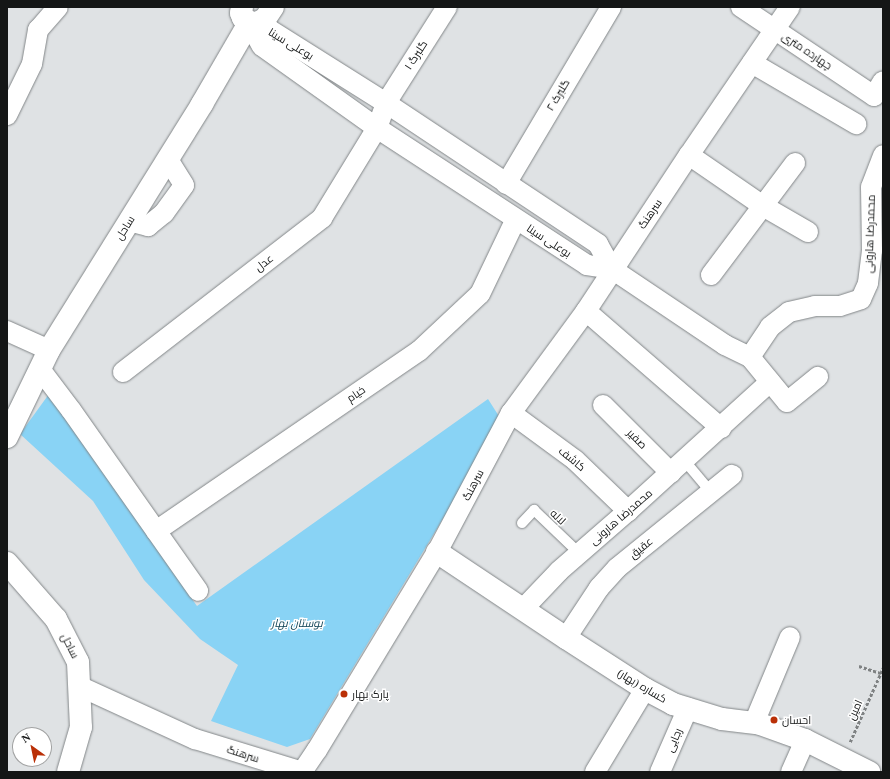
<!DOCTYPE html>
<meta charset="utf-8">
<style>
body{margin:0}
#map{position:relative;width:890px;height:779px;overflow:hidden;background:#dfe2e4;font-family:"Times New Roman",Cairo,serif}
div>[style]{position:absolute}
.green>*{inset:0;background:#89d3f5}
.path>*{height:2.5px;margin-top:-1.25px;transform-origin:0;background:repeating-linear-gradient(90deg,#7f8283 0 3px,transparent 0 5px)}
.roads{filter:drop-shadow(0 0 1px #828688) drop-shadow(0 0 1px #828688)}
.lane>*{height:10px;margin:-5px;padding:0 5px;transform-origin:5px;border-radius:5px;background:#fff}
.street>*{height:20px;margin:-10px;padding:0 10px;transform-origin:10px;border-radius:10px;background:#fff}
.secondary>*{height:22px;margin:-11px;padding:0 11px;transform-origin:11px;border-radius:11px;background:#fff}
.dots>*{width:11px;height:11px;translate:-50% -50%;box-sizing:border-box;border:2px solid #fff;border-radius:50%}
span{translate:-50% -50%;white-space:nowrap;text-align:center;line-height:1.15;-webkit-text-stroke:3px #fff;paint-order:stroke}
.street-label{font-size:11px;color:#141616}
.park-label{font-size:11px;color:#0e4255;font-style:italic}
.poi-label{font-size:11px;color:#141616}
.left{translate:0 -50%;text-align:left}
.frame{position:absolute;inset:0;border:8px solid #141616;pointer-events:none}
.north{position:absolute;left:12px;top:727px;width:40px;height:40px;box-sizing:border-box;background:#fff;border:1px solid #a1a2a2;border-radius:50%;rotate:327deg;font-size:11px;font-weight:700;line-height:16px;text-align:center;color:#141616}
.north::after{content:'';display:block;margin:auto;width:14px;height:18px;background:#ba3007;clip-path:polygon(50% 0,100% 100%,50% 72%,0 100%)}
</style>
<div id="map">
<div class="green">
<i style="clip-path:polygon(49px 394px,197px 606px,488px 399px,502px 421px,310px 739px,287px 747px,211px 721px,238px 665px,200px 639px,144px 580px,93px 501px,20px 434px)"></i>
</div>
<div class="path">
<i style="left:859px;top:666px;width:23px;rotate:18deg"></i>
<i style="left:850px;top:742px;width:81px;rotate:-66deg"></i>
</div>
<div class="roads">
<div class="lane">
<i style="left:684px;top:460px;width:40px;rotate:50deg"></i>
<i style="left:522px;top:523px;width:18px;rotate:-47deg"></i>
<i style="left:534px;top:510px;width:62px;rotate:43.7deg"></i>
</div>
<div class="street">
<i style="left:741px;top:7px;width:160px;rotate:33.8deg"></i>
<i style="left:874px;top:96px;width:17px;rotate:-59deg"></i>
<i style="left:249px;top:23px;width:26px;rotate:61deg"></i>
<i style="left:262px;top:46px;width:141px;rotate:35.5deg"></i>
<i style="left:377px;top:128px;width:251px;rotate:33.1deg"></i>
<i style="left:587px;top:265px;width:25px;rotate:9deg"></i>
<i style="left:612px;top:269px;width:136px;rotate:33.9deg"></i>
<i style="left:725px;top:345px;width:28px;rotate:26deg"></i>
<i style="left:750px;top:357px;width:58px;rotate:50.6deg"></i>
<i style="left:787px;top:402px;width:40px;rotate:-39deg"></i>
<i style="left:249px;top:23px;width:22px;rotate:18deg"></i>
<i style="left:270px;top:30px;width:137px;rotate:32.2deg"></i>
<i style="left:386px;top:103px;width:255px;rotate:33.6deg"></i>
<i style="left:598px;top:244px;width:29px;rotate:61deg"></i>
<i style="left:752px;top:63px;width:121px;rotate:30.4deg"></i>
<i style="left:7px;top:115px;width:57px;rotate:-63.9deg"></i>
<i style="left:32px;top:64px;width:35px;rotate:-80deg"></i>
<i style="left:38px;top:30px;width:30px;rotate:-49deg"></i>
<i style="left:689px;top:155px;width:90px;rotate:34.6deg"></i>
<i style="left:763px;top:206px;width:52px;rotate:30deg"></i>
<i style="left:506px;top:184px;width:206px;rotate:-59.3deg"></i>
<i style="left:129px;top:221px;width:20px;rotate:15deg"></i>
<i style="left:148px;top:226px;width:21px;rotate:-39deg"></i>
<i style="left:164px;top:213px;width:34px;rotate:-54deg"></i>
<i style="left:184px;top:185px;width:31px;rotate:-122deg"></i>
<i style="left:711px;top:275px;width:140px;rotate:-53.1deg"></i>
<i style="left:586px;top:311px;width:179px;rotate:40.9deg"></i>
<i style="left:7px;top:331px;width:46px;rotate:24.3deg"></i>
<i style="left:750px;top:357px;width:36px;rotate:-56deg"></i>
<i style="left:770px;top:327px;width:24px;rotate:-38deg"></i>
<i style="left:789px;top:312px;width:27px;rotate:-13deg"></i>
<i style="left:815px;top:306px;width:25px"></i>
<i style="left:840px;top:306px;width:22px;rotate:-18deg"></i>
<i style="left:861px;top:299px;width:17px;rotate:-66deg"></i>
<i style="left:868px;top:283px;width:33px;rotate:-83deg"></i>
<i style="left:872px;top:250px;width:63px;rotate:-90.9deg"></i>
<i style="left:871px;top:187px;width:34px;rotate:-69deg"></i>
<i style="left:40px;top:369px;width:51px;rotate:52.9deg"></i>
<i style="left:71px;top:410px;width:221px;rotate:54.9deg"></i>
<i style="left:123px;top:372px;width:252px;rotate:-37.7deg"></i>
<i style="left:322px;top:218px;width:105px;rotate:-58.6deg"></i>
<i style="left:377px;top:128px;width:27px;rotate:-70deg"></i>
<i style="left:386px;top:103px;width:114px;rotate:-57.6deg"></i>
<i style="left:603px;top:405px;width:96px;rotate:45deg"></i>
<i style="left:511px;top:413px;width:79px;rotate:36.3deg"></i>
<i style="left:575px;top:460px;width:74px;rotate:43.9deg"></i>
<i style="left:156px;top:531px;width:319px;rotate:-34.4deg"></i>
<i style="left:419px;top:351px;width:83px;rotate:-43.1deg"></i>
<i style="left:480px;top:294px;width:83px;rotate:-64.4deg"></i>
<i style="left:523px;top:609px;width:52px;rotate:-46.5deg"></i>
<i style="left:559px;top:571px;width:91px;rotate:-41deg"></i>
<i style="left:628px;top:511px;width:192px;rotate:-42.3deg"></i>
<i style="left:566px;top:638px;width:60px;rotate:-56.6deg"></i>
<i style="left:599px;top:588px;width:27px;rotate:-48deg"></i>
<i style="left:617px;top:568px;width:148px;rotate:-39deg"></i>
<i style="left:79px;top:686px;width:128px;rotate:24.6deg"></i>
<i style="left:195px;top:739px;width:112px;rotate:17.1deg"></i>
<i style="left:302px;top:772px;width:27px;rotate:-56deg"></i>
<i style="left:317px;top:750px;width:232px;rotate:-58.8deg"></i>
<i style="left:437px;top:552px;width:157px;rotate:-62deg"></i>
<i style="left:511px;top:413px;width:127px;rotate:-53.7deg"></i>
<i style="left:586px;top:311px;width:187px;rotate:-56.6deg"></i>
<i style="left:689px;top:155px;width:179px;rotate:-55.7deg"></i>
<i style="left:754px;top:723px;width:93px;rotate:-67.3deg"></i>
<i style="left:595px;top:772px;width:97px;rotate:-58.9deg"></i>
<i style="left:660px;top:772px;width:70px;rotate:-66.4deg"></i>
<i style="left:791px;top:772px;width:35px;rotate:-66deg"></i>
</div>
<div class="secondary">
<i style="left:242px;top:7px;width:6px;rotate:99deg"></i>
<i style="left:241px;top:13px;width:5px;rotate:68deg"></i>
<i style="left:243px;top:18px;width:13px;rotate:29deg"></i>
<i style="left:254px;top:24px;width:12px;rotate:-24deg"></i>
<i style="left:265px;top:19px;width:14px;rotate:-56deg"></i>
<i style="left:7px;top:437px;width:97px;rotate:-64.2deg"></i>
<i style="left:49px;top:350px;width:290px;rotate:-58.1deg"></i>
<i style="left:202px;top:104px;width:94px;rotate:-59.9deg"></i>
<i style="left:437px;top:552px;width:155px;rotate:33.7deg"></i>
<i style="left:566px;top:638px;width:94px;rotate:32.8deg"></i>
<i style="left:645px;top:689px;width:32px;rotate:28deg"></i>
<i style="left:673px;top:704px;width:51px;rotate:17deg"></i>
<i style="left:722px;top:719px;width:38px;rotate:7deg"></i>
<i style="left:760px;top:724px;width:48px;rotate:19.6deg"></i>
<i style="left:805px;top:740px;width:72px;rotate:26.6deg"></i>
<i style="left:7px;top:563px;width:74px;rotate:48.8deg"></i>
<i style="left:56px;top:619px;width:48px;rotate:62.9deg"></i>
<i style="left:78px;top:662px;width:65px;rotate:87.4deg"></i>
<i style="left:81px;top:727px;width:47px;rotate:106.1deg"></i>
</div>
</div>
<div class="dots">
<i style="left:344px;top:694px;background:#ba3007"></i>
<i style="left:774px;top:720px;background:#ba3007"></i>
</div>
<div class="street-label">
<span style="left:291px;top:44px;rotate:31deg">بوعلی سینا</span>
<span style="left:807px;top:51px;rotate:34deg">چهارده متری</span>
<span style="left:416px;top:55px;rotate:-57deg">گلبرگ ۱</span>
<span style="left:558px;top:95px;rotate:-59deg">گلبرک ۲</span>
<span style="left:650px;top:214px;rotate:-56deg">سرهنگ</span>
<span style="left:125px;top:228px;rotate:-58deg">ساحل</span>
<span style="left:870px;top:234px;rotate:-88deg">محمدرضا هارونی</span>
<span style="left:549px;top:241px;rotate:33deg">بوعلی سینا</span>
<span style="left:264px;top:263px;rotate:-38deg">عدل</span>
<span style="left:356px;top:394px;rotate:-34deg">خیام</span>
<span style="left:637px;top:439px;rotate:45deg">صفیر</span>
<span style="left:572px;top:459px;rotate:40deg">کاشف</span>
<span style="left:473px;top:485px;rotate:-62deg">سرهنگ</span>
<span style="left:558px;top:517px;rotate:43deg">لاله</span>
<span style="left:621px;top:517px;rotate:-41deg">محمدرضا هارونی</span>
<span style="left:641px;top:548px;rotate:-39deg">عقیق</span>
<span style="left:70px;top:646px;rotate:63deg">ساحل</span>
<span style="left:642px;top:686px;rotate:31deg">کساره (بهار)</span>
<span style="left:855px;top:710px;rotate:-66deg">امین</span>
<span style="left:674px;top:740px;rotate:-67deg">رجایی</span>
<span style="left:243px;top:754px;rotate:18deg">سرهنگ</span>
</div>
<div class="park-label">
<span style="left:297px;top:623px">بوستان بهار</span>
</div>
<div class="poi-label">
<span class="left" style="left:352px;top:694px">پارک بهار</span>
<span class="left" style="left:782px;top:720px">احسان</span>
</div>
<div class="frame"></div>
<div class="north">N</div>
</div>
